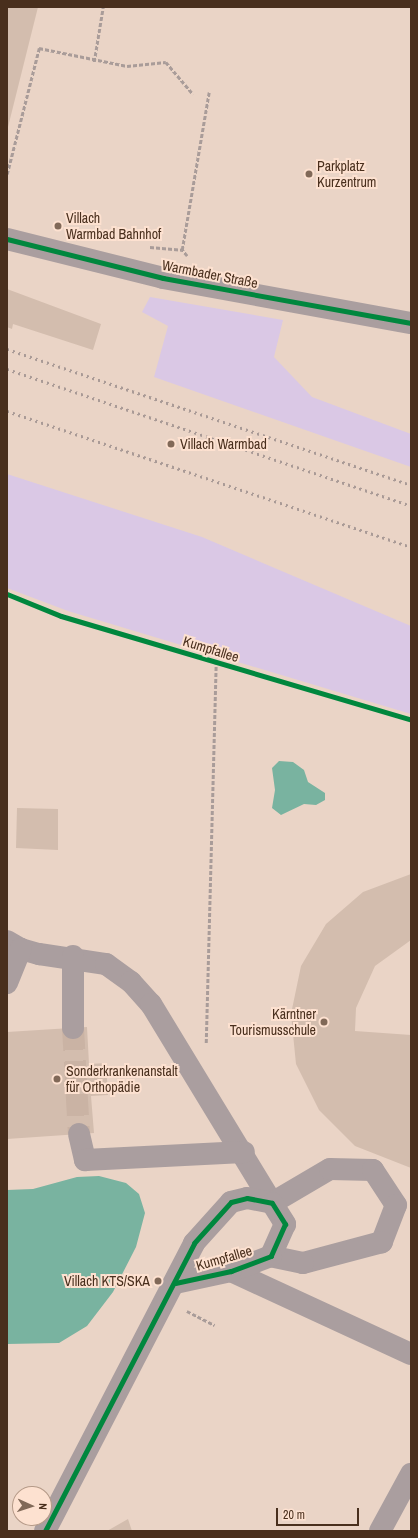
<!DOCTYPE html>
<meta charset="utf-8">
<style>
body{margin:0}
#map{position:relative;width:418px;height:1538px;overflow:hidden;background:#ead4c6;font-family:"Archivo Narrow",sans-serif}
div>[style]{position:absolute}
.green>*{inset:0;background:#dac8e5}
.water>*{inset:0;background:#79b3a0}
.building>*{inset:0;background:#d3bdae}
.minor-tunnel>*{height:22px;margin-top:-11px;transform-origin:0;background:repeating-linear-gradient(90deg,#cab3a4 0 22px,transparent 0 33px)}
.path>*{height:2.5px;margin-top:-1.25px;transform-origin:0;background:repeating-linear-gradient(90deg,#a99c99 0 4px,transparent 0 6px)}
.minor>*{height:22px;margin:-11px;padding:0 11px;transform-origin:11px;border-radius:11px;background:#aa9e9f}
.rail>*{height:3px;margin-top:-1.5px;transform-origin:0;background:repeating-linear-gradient(90deg,#a99a96 0 2px,transparent 0 6px)}
.cycleway>*{height:5px;margin:-2.5px;padding:0 2.5px;transform-origin:2.5px;border-radius:2.5px;background:#00873e}
.dots>*{width:11px;height:11px;translate:-50% -50%;box-sizing:border-box;border:2px solid #fde1d0;border-radius:50%}
span{translate:-50% -50%;white-space:nowrap;text-align:center;line-height:1.15;-webkit-text-stroke:4px #fde1d0;paint-order:stroke}
.poi-label{font-size:14px;color:#492f1d}
.left{translate:0 -50%;text-align:left}
.right{translate:-100% -50%;text-align:right}
.street-label{font-size:14px;color:#492f1d}
.frame{position:absolute;inset:0;border:8px solid #492f1d;pointer-events:none}
.north{position:absolute;left:12px;top:1486px;width:40px;height:40px;box-sizing:border-box;background:#fde1d0;border:1px solid #b59a88;border-radius:50%;rotate:93deg;font-size:11px;font-weight:700;line-height:16px;text-align:center;color:#492f1d}
.north::after{content:'';display:block;margin:auto;width:14px;height:18px;background:#816958;clip-path:polygon(50% 0,100% 100%,50% 72%,0 100%)}
.scale{position:absolute;left:276px;top:1508px;width:83px;height:18px;box-sizing:border-box;border:2px solid #492f1d;border-top:0;padding-left:5px;font-size:12px;line-height:14px;white-space:nowrap;color:#492f1d;-webkit-text-stroke:3px #fde1d0;paint-order:stroke}
</style>
<div id="map">
<div class="green">
<i style="clip-path:polygon(150px 297px,283px 320px,274px 357px,312px 397px,411px 434px,411px 467px,154px 377px,168px 326px,142px 312px)"></i>
<i style="clip-path:polygon(7px 474px,202px 537px,411px 626px,411px 714px,68px 611px,7px 588px)"></i>
</div>
<div class="water">
<i style="clip-path:polygon(279px 761px,293px 762px,304px 770px,308px 782px,325px 793px,325px 800px,316px 805px,304px 804px,281px 815px,272px 808px,275px 790px,272px 768px)"></i>
<i style="clip-path:polygon(99px 1176px,126px 1183px,139px 1194px,145px 1213px,136px 1247px,113px 1292px,87px 1326px,59px 1343px,7px 1344px,7px 1190px,33px 1189px,77px 1177px)"></i>
</div>
<div class="building">
<i style="clip-path:polygon(7px 7px,38px 7px,8px 127px,7px 127px)"></i>
<i style="clip-path:polygon(7px 289px,101px 324px,93px 350px,13px 324px,12px 329px,7px 327px)"></i>
<i style="clip-path:polygon(17px 808px,58px 809px,58px 850px,16px 848px)"></i>
<i style="clip-path:polygon(411px 874px,411px 940px,375px 966px,356px 1008px,355px 1031px,411px 1035px,411px 1168px,355px 1146px,319px 1110px,296px 1064px,291px 1014px,301px 966px,326px 924px,363px 892px)"></i>
<i style="clip-path:polygon(87px 1027px,89px 1064px,106px 1063px,108px 1095px,91px 1096px,94px 1133px,7px 1139px,7px 1032px)"></i>
<i style="clip-path:polygon(128px 1519px,132px 1531px,107px 1531px)"></i>
</div>
<div class="minor-tunnel">
<i style="left:73px;top:1028px;width:106px;rotate:86.8deg"></i>
</div>
<div class="path">
<i style="left:94px;top:62px;width:56px;rotate:-80.7deg"></i>
<i style="left:7px;top:174px;width:130px;rotate:-75.7deg"></i>
<i style="left:39px;top:48px;width:90px;rotate:11.6deg"></i>
<i style="left:127px;top:66px;width:39px;rotate:-6deg"></i>
<i style="left:166px;top:62px;width:42px;rotate:49.8deg"></i>
<i style="left:150px;top:247px;width:32px;rotate:5deg"></i>
<i style="left:187px;top:256px;width:8px;rotate:-130deg"></i>
<i style="left:182px;top:250px;width:160px;rotate:-80.3deg"></i>
<i style="left:206px;top:1043px;width:379px;rotate:-88.5deg"></i>
<i style="left:187px;top:1311px;width:31px;rotate:27deg"></i>
</div>
<div class="minor">
<i style="left:7px;top:239px;width:161px;rotate:14deg"></i>
<i style="left:163px;top:278px;width:252px;rotate:10.3deg"></i>
<i style="left:7px;top:941px;width:16px;rotate:30deg"></i>
<i style="left:21px;top:949px;width:19px;rotate:16deg"></i>
<i style="left:39px;top:954px;width:68px;rotate:8.5deg"></i>
<i style="left:106px;top:964px;width:31px;rotate:36deg"></i>
<i style="left:131px;top:982px;width:30px;rotate:48deg"></i>
<i style="left:151px;top:1004px;width:233px;rotate:58.7deg"></i>
<i style="left:272px;top:1203px;width:67px;rotate:-30.4deg"></i>
<i style="left:330px;top:1169px;width:43px;rotate:1.3deg"></i>
<i style="left:373px;top:1170px;width:42px;rotate:56.7deg"></i>
<i style="left:396px;top:1205px;width:40px;rotate:111deg"></i>
<i style="left:382px;top:1242px;width:82px;rotate:165.1deg"></i>
<i style="left:303px;top:1263px;width:33px;rotate:-168deg"></i>
<i style="left:73px;top:956px;width:72px;rotate:90deg"></i>
<i style="left:7px;top:983px;width:37px;rotate:-68deg"></i>
<i style="left:79px;top:1134px;width:27px;rotate:77deg"></i>
<i style="left:85px;top:1160px;width:159px;rotate:-2.9deg"></i>
<i style="left:231px;top:1271px;width:198px;rotate:24.8deg"></i>
<i style="left:45px;top:1531px;width:324px;rotate:-62.6deg"></i>
<i style="left:194px;top:1243px;width:55px;rotate:-47.9deg"></i>
<i style="left:231px;top:1202px;width:16px;rotate:-14deg"></i>
<i style="left:247px;top:1198px;width:25px;rotate:11deg"></i>
<i style="left:272px;top:1203px;width:25px;rotate:58deg"></i>
<i style="left:285px;top:1224px;width:35px;rotate:114deg"></i>
<i style="left:271px;top:1256px;width:43px;rotate:159.4deg"></i>
<i style="left:231px;top:1271px;width:57px;rotate:167.9deg"></i>
<i style="left:380px;top:1531px;width:65px;rotate:-61.5deg"></i>
</div>
<div class="rail">
<i style="left:7px;top:349px;width:426px;rotate:18.6deg"></i>
<i style="left:7px;top:369px;width:427px;rotate:18.7deg"></i>
<i style="left:7px;top:411px;width:426px;rotate:18.6deg"></i>
</div>
<div class="cycleway">
<i style="left:7px;top:239px;width:161px;rotate:14deg"></i>
<i style="left:163px;top:278px;width:252px;rotate:10.3deg"></i>
<i style="left:7px;top:594px;width:58px;rotate:22.2deg"></i>
<i style="left:61px;top:616px;width:365px;rotate:16.5deg"></i>
<i style="left:45px;top:1531px;width:324px;rotate:-62.6deg"></i>
<i style="left:194px;top:1243px;width:55px;rotate:-47.9deg"></i>
<i style="left:231px;top:1202px;width:16px;rotate:-14deg"></i>
<i style="left:247px;top:1198px;width:25px;rotate:11deg"></i>
<i style="left:272px;top:1203px;width:25px;rotate:58deg"></i>
<i style="left:285px;top:1224px;width:35px;rotate:114deg"></i>
<i style="left:271px;top:1256px;width:43px;rotate:159.4deg"></i>
<i style="left:231px;top:1271px;width:57px;rotate:167.9deg"></i>
</div>
<div class="dots">
<i style="left:309px;top:174px;background:#816958"></i>
<i style="left:58px;top:226px;background:#816958"></i>
<i style="left:171px;top:444px;background:#816958"></i>
<i style="left:324px;top:1022px;background:#816958"></i>
<i style="left:57px;top:1079px;background:#816958"></i>
<i style="left:158px;top:1281px;background:#816958"></i>
</div>
<div class="poi-label">
<span class="left" style="left:317px;top:174px">Parkplatz<br>Kurzentrum</span>
<span class="left" style="left:66px;top:226px">Villach<br>Warmbad Bahnhof</span>
<span class="left" style="left:180px;top:444px">Villach Warmbad</span>
<span class="right" style="left:316px;top:1022px">Kärntner<br>Tourismusschule</span>
<span class="left" style="left:66px;top:1079px">Sonderkrankenanstalt<br>für Orthopädie</span>
<span class="right" style="left:150px;top:1281px">Villach KTS/SKA</span>
</div>
<div class="street-label">
<span style="left:210px;top:274px;rotate:11deg">Warmbader Straße</span>
<span style="left:211px;top:649px;rotate:17deg">Kumpfallee</span>
<span style="left:224px;top:1258px;rotate:-16deg">Kumpfallee</span>
</div>
<div class="frame"></div>
<div class="north">N</div>
<div class="scale">20 m</div>
</div>
